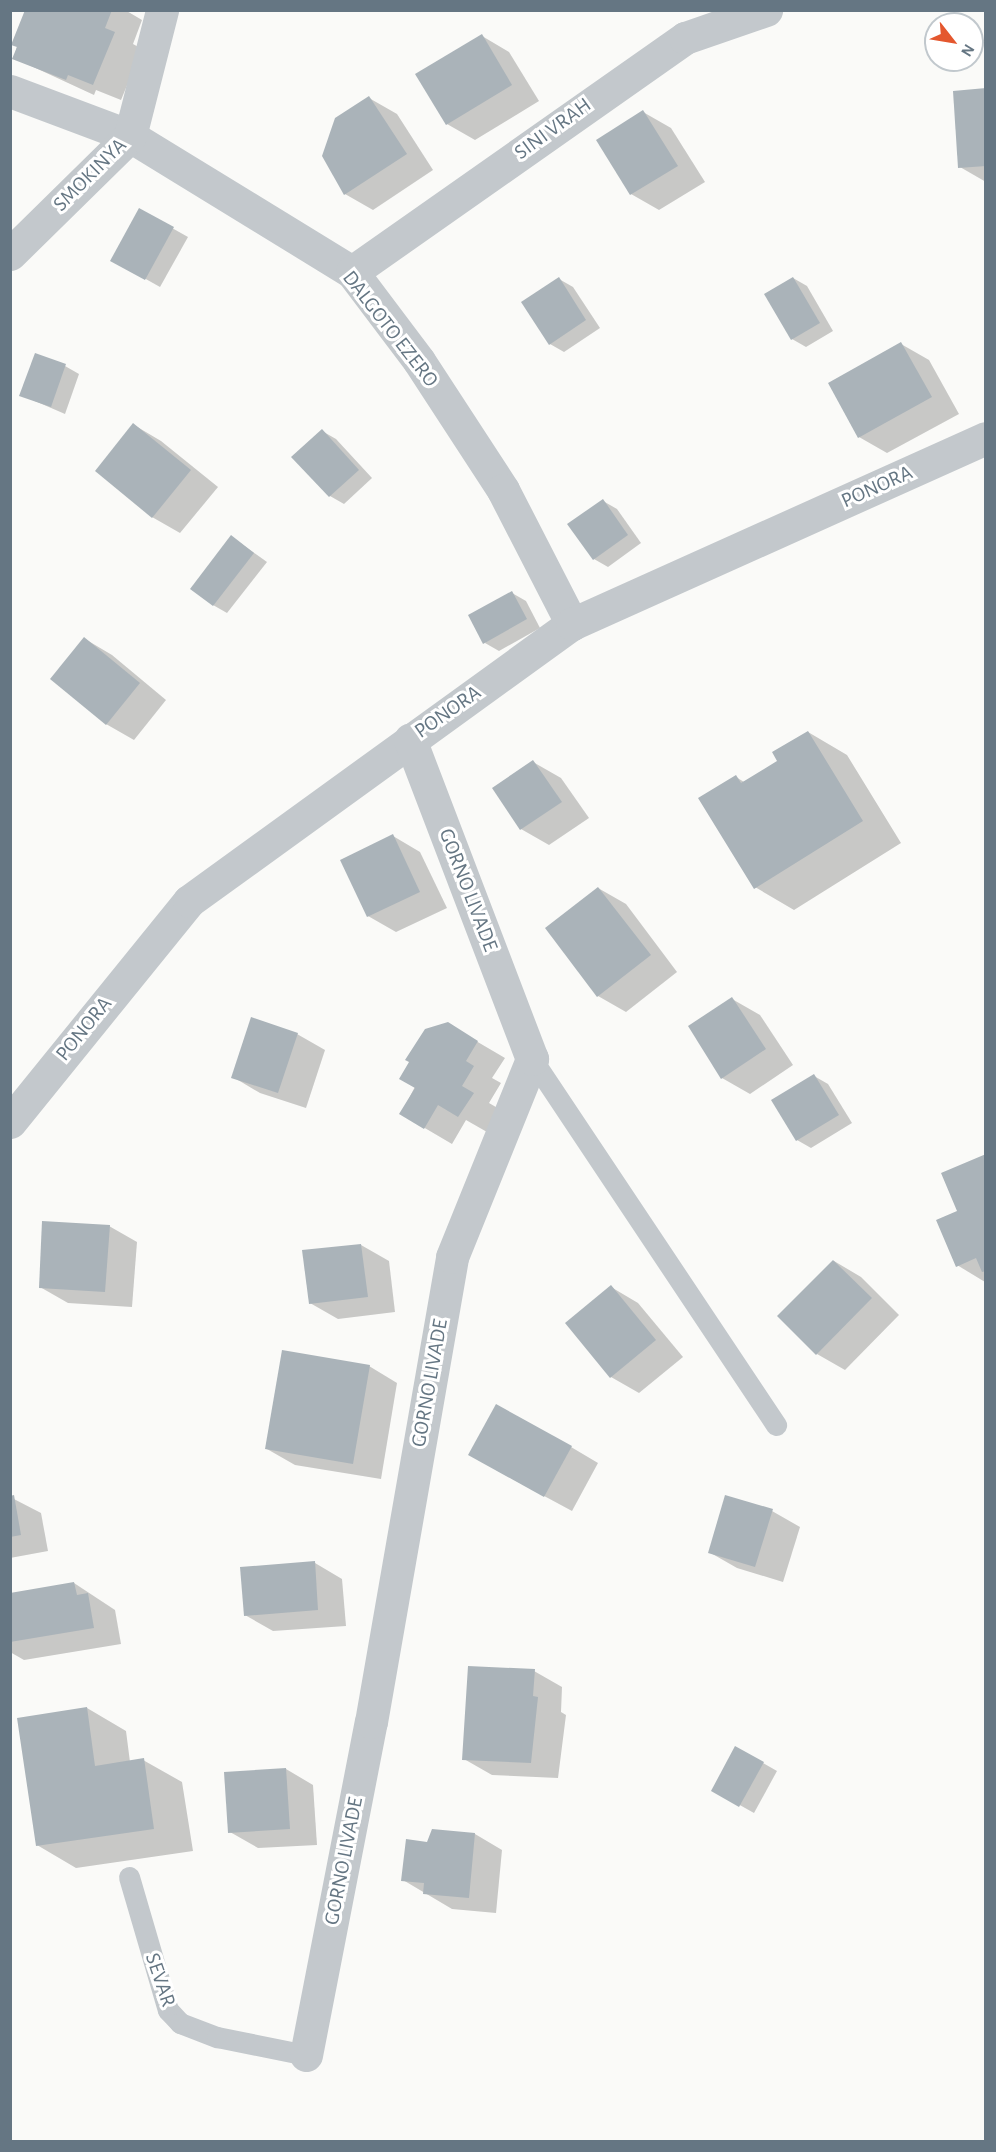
<!DOCTYPE html>
<style>
body{margin:0}
#map{position:relative;width:996px;height:2152px;overflow:hidden;background:#fafaf8;font-family:"Alegreya Sans",sans-serif}
div>[style]{position:absolute}
.shadow>*{inset:0;background:#0003}
.building>*{inset:0;background:#aab3b9}
.service>*{height:21px;margin:-10.5px;padding:0 10.5px;transform-origin:10.5px;border-radius:10.5px;background:#c3c8cc}
.minor>*{height:33px;margin:-16.5px;padding:0 16.5px;transform-origin:16.5px;border-radius:16.5px;background:#c3c8cc}
span{translate:-50% -50%;white-space:nowrap;text-align:center;line-height:1.15;-webkit-text-stroke:6px #fff;paint-order:stroke}
.street-label{font-size:21px;color:#657683}
.frame{position:absolute;inset:0;border:12px solid #657683;pointer-events:none}
.north{position:absolute;left:924px;top:12px;width:60px;height:60px;box-sizing:border-box;background:#fff;border:2px solid #c1c8cd;border-radius:50%;rotate:121deg;font-size:16px;font-weight:700;line-height:24px;text-align:center;color:#657683}
.north::after{content:'';display:block;margin:auto;width:21px;height:27px;background:#e4572e;clip-path:polygon(50% 0,100% 100%,50% 72%,0 100%)}
</style>
<div id="map">
<div class="shadow">
<i style="clip-path:polygon(26px 10px,125px 10px,142px 20px,133px 44px,142px 49px,121px 100px,96px 90px,94px 95px,14px 58px)"></i>
<i style="clip-path:polygon(482px 36px,509px 52px,539px 101px,475px 140px,447px 124px)"></i>
<i style="clip-path:polygon(986px 90px,986px 182px,960px 167px)"></i>
<i style="clip-path:polygon(369px 98px,397px 114px,433px 170px,373px 210px,345px 194px)"></i>
<i style="clip-path:polygon(643px 112px,671px 128px,705px 182px,659px 210px,631px 194px,598px 140px)"></i>
<i style="clip-path:polygon(140px 210px,188px 237px,160px 287px,112px 260px)"></i>
<i style="clip-path:polygon(793px 278px,807px 286px,833px 331px,806px 347px,792px 339px)"></i>
<i style="clip-path:polygon(559px 279px,573px 287px,600px 328px,564px 352px,550px 344px)"></i>
<i style="clip-path:polygon(901px 344px,929px 360px,959px 414px,887px 453px,859px 437px)"></i>
<i style="clip-path:polygon(65px 366px,79px 374px,65px 414px,21px 395px)"></i>
<i style="clip-path:polygon(134px 425px,161px 441px,218px 487px,180px 533px,152px 517px)"></i>
<i style="clip-path:polygon(322px 431px,336px 439px,372px 478px,344px 504px,330px 496px)"></i>
<i style="clip-path:polygon(603px 501px,617px 509px,641px 543px,608px 567px,594px 559px)"></i>
<i style="clip-path:polygon(232px 537px,267px 562px,227px 613px,213px 605px)"></i>
<i style="clip-path:polygon(512px 593px,526px 601px,540px 628px,499px 651px,485px 643px)"></i>
<i style="clip-path:polygon(85px 639px,112px 655px,166px 700px,134px 740px,106px 724px)"></i>
<i style="clip-path:polygon(808px 732px,847px 755px,901px 843px,794px 910px,755px 887px,736px 777px,744px 782px,779px 761px)"></i>
<i style="clip-path:polygon(533px 762px,561px 778px,589px 818px,549px 845px,521px 829px)"></i>
<i style="clip-path:polygon(393px 836px,420px 852px,447px 908px,396px 932px,368px 916px)"></i>
<i style="clip-path:polygon(598px 888px,626px 904px,677px 972px,626px 1012px,598px 996px)"></i>
<i style="clip-path:polygon(732px 999px,760px 1015px,793px 1065px,750px 1094px,722px 1078px)"></i>
<i style="clip-path:polygon(447px 1024px,505px 1058px,492px 1078px,501px 1083px,489px 1103px,501px 1110px,487px 1132px,466px 1120px,452px 1144px,401px 1114px)"></i>
<i style="clip-path:polygon(297px 1034px,325px 1050px,306px 1108px,260px 1093px,233px 1077px)"></i>
<i style="clip-path:polygon(814px 1076px,828px 1084px,852px 1123px,811px 1148px,797px 1140px)"></i>
<i style="clip-path:polygon(986px 1156px,986px 1281px,985px 1282px,957px 1265px,959px 1212px)"></i>
<i style="clip-path:polygon(109px 1226px,137px 1242px,132px 1307px,68px 1303px,40px 1287px)"></i>
<i style="clip-path:polygon(361px 1245px,389px 1261px,395px 1312px,338px 1319px,310px 1303px)"></i>
<i style="clip-path:polygon(834px 1261px,861px 1277px,899px 1315px,845px 1370px,817px 1354px)"></i>
<i style="clip-path:polygon(611px 1287px,638px 1303px,683px 1357px,639px 1393px,611px 1377px,567px 1323px)"></i>
<i style="clip-path:polygon(369px 1366px,397px 1383px,381px 1479px,295px 1465px,267px 1449px)"></i>
<i style="clip-path:polygon(571px 1447px,598px 1463px,572px 1511px,498px 1471px)"></i>
<i style="clip-path:polygon(10px 1497px,41px 1513px,48px 1551px,10px 1558px)"></i>
<i style="clip-path:polygon(772px 1511px,800px 1527px,783px 1582px,737px 1568px,709px 1552px)"></i>
<i style="clip-path:polygon(315px 1563px,342px 1579px,346px 1626px,273px 1631px,245px 1615px)"></i>
<i style="clip-path:polygon(74px 1583px,115px 1610px,121px 1644px,24px 1660px,10px 1652px,10px 1594px)"></i>
<i style="clip-path:polygon(534px 1671px,562px 1687px,561px 1712px,566px 1715px,558px 1778px,492px 1775px,464px 1759px)"></i>
<i style="clip-path:polygon(87px 1708px,126px 1731px,130px 1762px,143px 1760px,182px 1782px,193px 1851px,76px 1868px,37px 1845px)"></i>
<i style="clip-path:polygon(763px 1763px,777px 1771px,754px 1813px,713px 1790px)"></i>
<i style="clip-path:polygon(286px 1769px,313px 1785px,317px 1845px,258px 1848px,230px 1832px)"></i>
<i style="clip-path:polygon(475px 1834px,502px 1850px,496px 1913px,452px 1909px,403px 1880px,428px 1843px)"></i>
</div>
<div class="building">
<i style="clip-path:polygon(25px 10px,112px 10px,105px 28px,115px 32px,93px 85px,68px 75px,66px 80px,12px 59px,17px 47px,11px 45px)"></i>
<i style="clip-path:polygon(482px 34px,512px 85px,446px 125px,415px 74px)"></i>
<i style="clip-path:polygon(986px 88px,986px 166px,958px 168px,953px 91px)"></i>
<i style="clip-path:polygon(369px 96px,407px 154px,344px 195px,322px 156px,335px 118px)"></i>
<i style="clip-path:polygon(643px 110px,678px 166px,630px 195px,596px 140px)"></i>
<i style="clip-path:polygon(139px 208px,174px 227px,145px 280px,110px 261px)"></i>
<i style="clip-path:polygon(559px 277px,586px 320px,549px 345px,521px 302px)"></i>
<i style="clip-path:polygon(793px 277px,820px 323px,791px 340px,764px 294px)"></i>
<i style="clip-path:polygon(901px 342px,932px 397px,858px 438px,828px 383px)"></i>
<i style="clip-path:polygon(35px 353px,66px 364px,51px 407px,19px 396px)"></i>
<i style="clip-path:polygon(133px 423px,191px 470px,152px 518px,95px 471px)"></i>
<i style="clip-path:polygon(322px 429px,359px 470px,329px 497px,291px 457px)"></i>
<i style="clip-path:polygon(603px 499px,628px 535px,593px 560px,567px 524px)"></i>
<i style="clip-path:polygon(231px 535px,254px 553px,213px 606px,190px 589px)"></i>
<i style="clip-path:polygon(512px 591px,527px 619px,483px 644px,468px 615px)"></i>
<i style="clip-path:polygon(84px 637px,140px 683px,106px 725px,50px 679px)"></i>
<i style="clip-path:polygon(808px 731px,863px 821px,754px 889px,698px 798px,736px 775px,741px 783px,777px 761px,772px 752px)"></i>
<i style="clip-path:polygon(533px 760px,562px 802px,520px 830px,492px 788px)"></i>
<i style="clip-path:polygon(393px 834px,420px 892px,367px 917px,340px 860px)"></i>
<i style="clip-path:polygon(598px 887px,651px 955px,597px 997px,545px 928px)"></i>
<i style="clip-path:polygon(732px 997px,766px 1049px,721px 1079px,688px 1026px)"></i>
<i style="clip-path:polygon(251px 1017px,298px 1033px,278px 1093px,231px 1078px)"></i>
<i style="clip-path:polygon(448px 1022px,478px 1041px,466px 1061px,474px 1066px,462px 1086px,474px 1093px,458px 1117px,438px 1105px,424px 1129px,399px 1114px,415px 1088px,399px 1079px,409px 1062px,405px 1060px,425px 1029px)"></i>
<i style="clip-path:polygon(814px 1074px,839px 1115px,796px 1141px,771px 1100px)"></i>
<i style="clip-path:polygon(986px 1154px,986px 1271px,982px 1272px,976px 1258px,956px 1267px,936px 1220px,957px 1211px,941px 1173px)"></i>
<i style="clip-path:polygon(42px 1221px,110px 1225px,105px 1292px,39px 1288px)"></i>
<i style="clip-path:polygon(361px 1244px,368px 1297px,309px 1304px,302px 1250px)"></i>
<i style="clip-path:polygon(833px 1260px,872px 1298px,816px 1355px,777px 1316px)"></i>
<i style="clip-path:polygon(611px 1285px,656px 1340px,610px 1378px,565px 1323px)"></i>
<i style="clip-path:polygon(282px 1350px,370px 1365px,353px 1464px,265px 1449px)"></i>
<i style="clip-path:polygon(496px 1404px,572px 1446px,544px 1497px,468px 1455px)"></i>
<i style="clip-path:polygon(14px 1495px,21px 1535px,10px 1537px,10px 1496px)"></i>
<i style="clip-path:polygon(725px 1495px,773px 1509px,755px 1567px,708px 1553px)"></i>
<i style="clip-path:polygon(315px 1561px,318px 1610px,244px 1616px,240px 1567px)"></i>
<i style="clip-path:polygon(74px 1582px,77px 1595px,88px 1593px,94px 1628px,10px 1642px,10px 1593px)"></i>
<i style="clip-path:polygon(468px 1666px,535px 1669px,533px 1696px,538px 1697px,531px 1763px,462px 1760px)"></i>
<i style="clip-path:polygon(87px 1707px,95px 1766px,144px 1758px,154px 1829px,36px 1846px,17px 1718px)"></i>
<i style="clip-path:polygon(735px 1746px,764px 1762px,739px 1807px,711px 1791px)"></i>
<i style="clip-path:polygon(286px 1768px,290px 1829px,228px 1833px,224px 1772px)"></i>
<i style="clip-path:polygon(432px 1829px,475px 1833px,469px 1898px,423px 1894px,424px 1883px,401px 1881px,406px 1839px,427px 1842px)"></i>
</div>
<div class="service">
<i style="left:532px;top:1059px;width:440px;rotate:56.3deg"></i>
<i style="left:129px;top:1877px;width:139px;rotate:73.7deg"></i>
<i style="left:168px;top:2010px;width:18px;rotate:47deg"></i>
<i style="left:180px;top:2023px;width:40px;rotate:21deg"></i>
<i style="left:217px;top:2037px;width:91px;rotate:11.4deg"></i>
</div>
<div class="minor">
<i style="left:10px;top:91px;width:128px;rotate:20.6deg"></i>
<i style="left:130px;top:136px;width:260px;rotate:31.5deg"></i>
<i style="left:352px;top:272px;width:111px;rotate:53deg"></i>
<i style="left:419px;top:361px;width:154px;rotate:56.9deg"></i>
<i style="left:503px;top:490px;width:151px;rotate:62.8deg"></i>
<i style="left:10px;top:254px;width:168px;rotate:-44.5deg"></i>
<i style="left:130px;top:136px;width:130px;rotate:-75.7deg"></i>
<i style="left:352px;top:272px;width:407px;rotate:-35.1deg"></i>
<i style="left:685px;top:38px;width:86px;rotate:-19.1deg"></i>
<i style="left:10px;top:1122px;width:284px;rotate:-51deg"></i>
<i style="left:189px;top:901px;width:473px;rotate:-35.9deg"></i>
<i style="left:572px;top:624px;width:454px;rotate:-24.2deg"></i>
<i style="left:306px;top:2055px;width:339px;rotate:-79deg"></i>
<i style="left:371px;top:1722px;width:472px;rotate:-80.1deg"></i>
<i style="left:452px;top:1257px;width:214px;rotate:-68deg"></i>
<i style="left:532px;top:1059px;width:342px;rotate:-110.9deg"></i>
</div>
<div class="street-label">
<span style="left:553px;top:129px;rotate:-36deg">SINI VRAH</span>
<span style="left:90px;top:175px;rotate:-45deg">SMOKINYA</span>
<span style="left:390px;top:329px;rotate:52deg">DALGOTO EZERO</span>
<span style="left:877px;top:487px;rotate:-24deg">PONORA</span>
<span style="left:448px;top:712px;rotate:-35deg">PONORA</span>
<span style="left:468px;top:890px;rotate:69deg">GORNO LIVADE</span>
<span style="left:84px;top:1029px;rotate:-51deg">PONORA</span>
<span style="left:430px;top:1383px;rotate:-80deg">GORNO LIVADE</span>
<span style="left:344px;top:1861px;rotate:-79deg">GORNO LIVADE</span>
<span style="left:160px;top:1980px;rotate:71deg">SEVAR</span>
</div>
<div class="frame"></div>
<div class="north">N</div>
</div>
